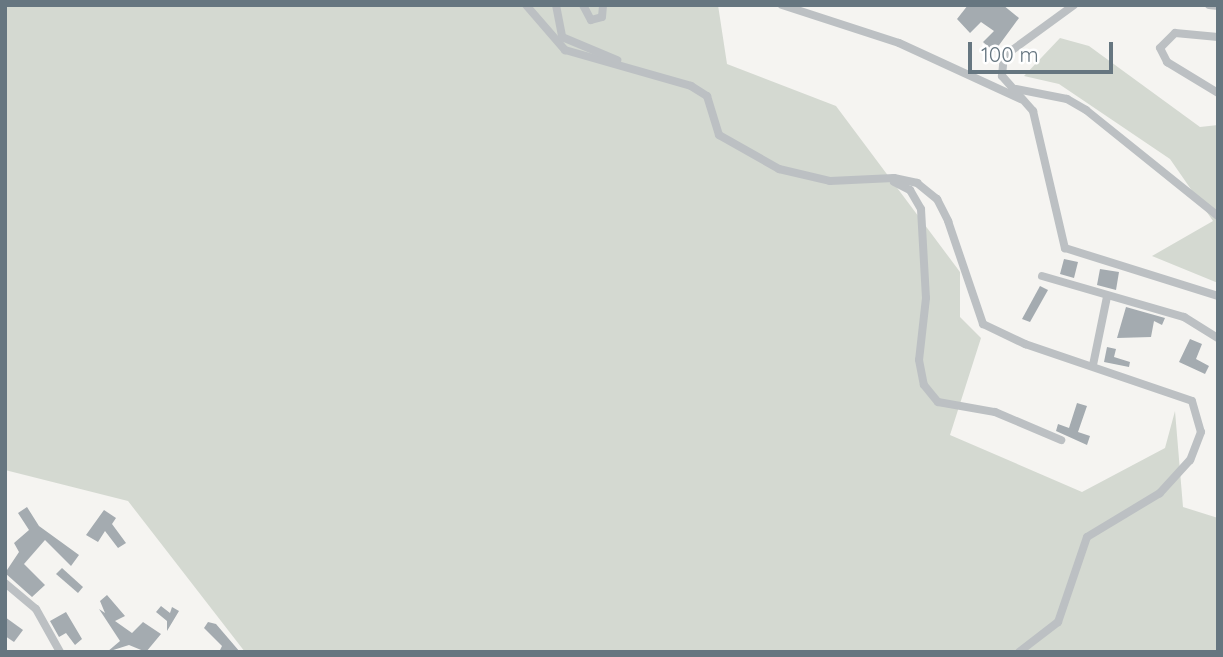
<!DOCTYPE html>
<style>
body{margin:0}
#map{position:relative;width:1223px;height:657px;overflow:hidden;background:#f5f4f1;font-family:Quicksand,sans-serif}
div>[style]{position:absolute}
.green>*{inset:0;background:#d4d9d1}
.building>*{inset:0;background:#a4abb0}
.minor>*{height:8px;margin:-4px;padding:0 4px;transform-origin:4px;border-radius:4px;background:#bcc0c3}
span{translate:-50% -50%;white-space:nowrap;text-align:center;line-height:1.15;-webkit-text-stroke:7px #fff;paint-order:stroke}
.frame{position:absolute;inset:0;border:7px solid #667680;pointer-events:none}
.scale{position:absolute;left:968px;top:42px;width:145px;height:32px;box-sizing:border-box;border:4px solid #667680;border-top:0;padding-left:9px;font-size:21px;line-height:24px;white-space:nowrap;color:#667680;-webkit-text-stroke:5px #fff;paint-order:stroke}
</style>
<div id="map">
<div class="green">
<i style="clip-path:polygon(5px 5px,718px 5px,727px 64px,836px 106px,960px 272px,960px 317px,981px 338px,950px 435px,1082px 492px,1165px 448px,1175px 411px,1183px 507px,1218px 518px,1218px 652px,245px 652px,128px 501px,5px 470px)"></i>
<i style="clip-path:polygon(1060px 38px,1089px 46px,1200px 127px,1218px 125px,1218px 283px,1152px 256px,1213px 221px,1170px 159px,1059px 84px,1024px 76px)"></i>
</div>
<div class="building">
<i style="clip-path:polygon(968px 5px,1003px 5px,1019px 18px,994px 52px,983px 42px,994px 31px,981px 22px,970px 33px,957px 19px)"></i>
<i style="clip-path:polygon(1064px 259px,1078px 262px,1074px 278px,1060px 274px)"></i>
<i style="clip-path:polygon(1100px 269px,1119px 272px,1116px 290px,1097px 285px)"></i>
<i style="clip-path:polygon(1040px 286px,1048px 290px,1030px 322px,1022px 319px)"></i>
<i style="clip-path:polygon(1126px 307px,1165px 318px,1162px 325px,1154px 321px,1151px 337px,1117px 338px)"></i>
<i style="clip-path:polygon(1190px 339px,1202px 344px,1196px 359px,1209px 366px,1205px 374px,1179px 362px)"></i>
<i style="clip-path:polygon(1107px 347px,1116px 349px,1114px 357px,1130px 362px,1129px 367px,1104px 362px)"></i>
<i style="clip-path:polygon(1077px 403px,1087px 406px,1078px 432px,1090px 436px,1087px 445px,1056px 431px,1058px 424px,1069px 428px)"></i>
<i style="clip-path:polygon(27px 507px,39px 526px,79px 555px,71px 566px,45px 540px,24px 564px,45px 585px,32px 597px,5px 573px,19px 552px,14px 543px,29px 530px,18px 513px)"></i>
<i style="clip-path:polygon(104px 510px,116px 518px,112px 524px,126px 543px,118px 548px,105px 531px,98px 542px,86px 535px)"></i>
<i style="clip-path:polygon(62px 568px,83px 587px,78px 593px,56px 574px)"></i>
<i style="clip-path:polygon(107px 595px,125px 616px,115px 621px,132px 633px,143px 622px,161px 634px,146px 652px,129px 645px,107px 652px,120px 641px,99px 609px,105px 613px,100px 601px)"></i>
<i style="clip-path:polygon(161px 606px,170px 613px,172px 607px,179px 611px,167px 631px,167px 621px,156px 612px)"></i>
<i style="clip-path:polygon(66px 612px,82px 639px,75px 645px,66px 633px,59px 637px,50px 621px)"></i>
<i style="clip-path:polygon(5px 617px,23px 630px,14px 642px,5px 636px)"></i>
<i style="clip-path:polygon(208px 622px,216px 624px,240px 652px,219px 652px,222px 646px,204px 628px)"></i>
</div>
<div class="minor">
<i style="left:526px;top:5px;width:60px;rotate:49.1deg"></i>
<i style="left:565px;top:50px;width:131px;rotate:15.9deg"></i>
<i style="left:691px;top:86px;width:19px;rotate:32deg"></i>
<i style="left:707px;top:96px;width:41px;rotate:72.9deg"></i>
<i style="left:719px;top:135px;width:69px;rotate:29.5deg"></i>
<i style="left:779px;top:169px;width:52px;rotate:13.2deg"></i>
<i style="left:830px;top:181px;width:64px;rotate:-2.7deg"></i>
<i style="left:894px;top:178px;width:24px;rotate:12deg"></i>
<i style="left:917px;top:183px;width:26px;rotate:39deg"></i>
<i style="left:937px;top:199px;width:25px;rotate:63deg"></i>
<i style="left:948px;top:221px;width:109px;rotate:71.2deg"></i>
<i style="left:983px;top:324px;width:47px;rotate:25.5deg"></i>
<i style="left:1025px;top:344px;width:176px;rotate:18.8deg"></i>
<i style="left:1192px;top:401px;width:32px;rotate:74deg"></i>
<i style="left:1201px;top:432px;width:30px;rotate:111deg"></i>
<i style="left:1190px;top:460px;width:45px;rotate:132.3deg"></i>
<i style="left:1160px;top:493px;width:85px;rotate:148.9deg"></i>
<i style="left:1087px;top:537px;width:90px;rotate:108.8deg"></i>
<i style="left:1058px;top:622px;width:49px;rotate:142.4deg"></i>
<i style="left:556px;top:5px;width:33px;rotate:79deg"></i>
<i style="left:562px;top:37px;width:60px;rotate:22.7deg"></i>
<i style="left:583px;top:5px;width:17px;rotate:62deg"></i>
<i style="left:591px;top:20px;width:11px;rotate:-15deg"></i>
<i style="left:602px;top:17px;width:12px;rotate:-85deg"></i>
<i style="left:782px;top:5px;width:123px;rotate:18deg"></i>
<i style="left:899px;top:43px;width:134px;rotate:24.7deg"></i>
<i style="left:1074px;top:5px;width:87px;rotate:143.9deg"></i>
<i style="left:1004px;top:56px;width:20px;rotate:96deg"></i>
<i style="left:1002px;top:76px;width:47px;rotate:48.5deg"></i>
<i style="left:1033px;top:111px;width:141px;rotate:76.9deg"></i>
<i style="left:1065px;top:248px;width:160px;rotate:17.4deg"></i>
<i style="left:1209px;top:5px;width:9px;rotate:6deg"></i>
<i style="left:1218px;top:37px;width:43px;rotate:-174.7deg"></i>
<i style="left:1175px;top:33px;width:21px;rotate:135deg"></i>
<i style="left:1160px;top:48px;width:16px;rotate:63deg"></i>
<i style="left:1167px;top:62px;width:60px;rotate:31.3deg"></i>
<i style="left:1016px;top:89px;width:52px;rotate:11.1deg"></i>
<i style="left:1067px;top:99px;width:22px;rotate:30deg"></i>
<i style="left:1086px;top:110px;width:169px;rotate:38.8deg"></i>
<i style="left:894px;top:182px;width:18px;rotate:27deg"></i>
<i style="left:910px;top:190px;width:22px;rotate:60deg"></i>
<i style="left:921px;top:209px;width:89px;rotate:86.8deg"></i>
<i style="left:926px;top:298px;width:62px;rotate:96.4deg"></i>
<i style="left:919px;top:360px;width:25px;rotate:79deg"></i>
<i style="left:924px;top:385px;width:22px;rotate:51deg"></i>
<i style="left:938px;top:402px;width:58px;rotate:10deg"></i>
<i style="left:995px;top:412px;width:72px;rotate:23deg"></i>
<i style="left:1042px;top:276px;width:148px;rotate:16.1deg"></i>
<i style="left:1184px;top:317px;width:40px;rotate:32deg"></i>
<i style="left:1093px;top:365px;width:69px;rotate:-78.4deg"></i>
<i style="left:5px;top:583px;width:40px;rotate:40deg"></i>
<i style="left:36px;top:609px;width:49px;rotate:60.8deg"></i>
</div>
<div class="frame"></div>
<div class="scale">100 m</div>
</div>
